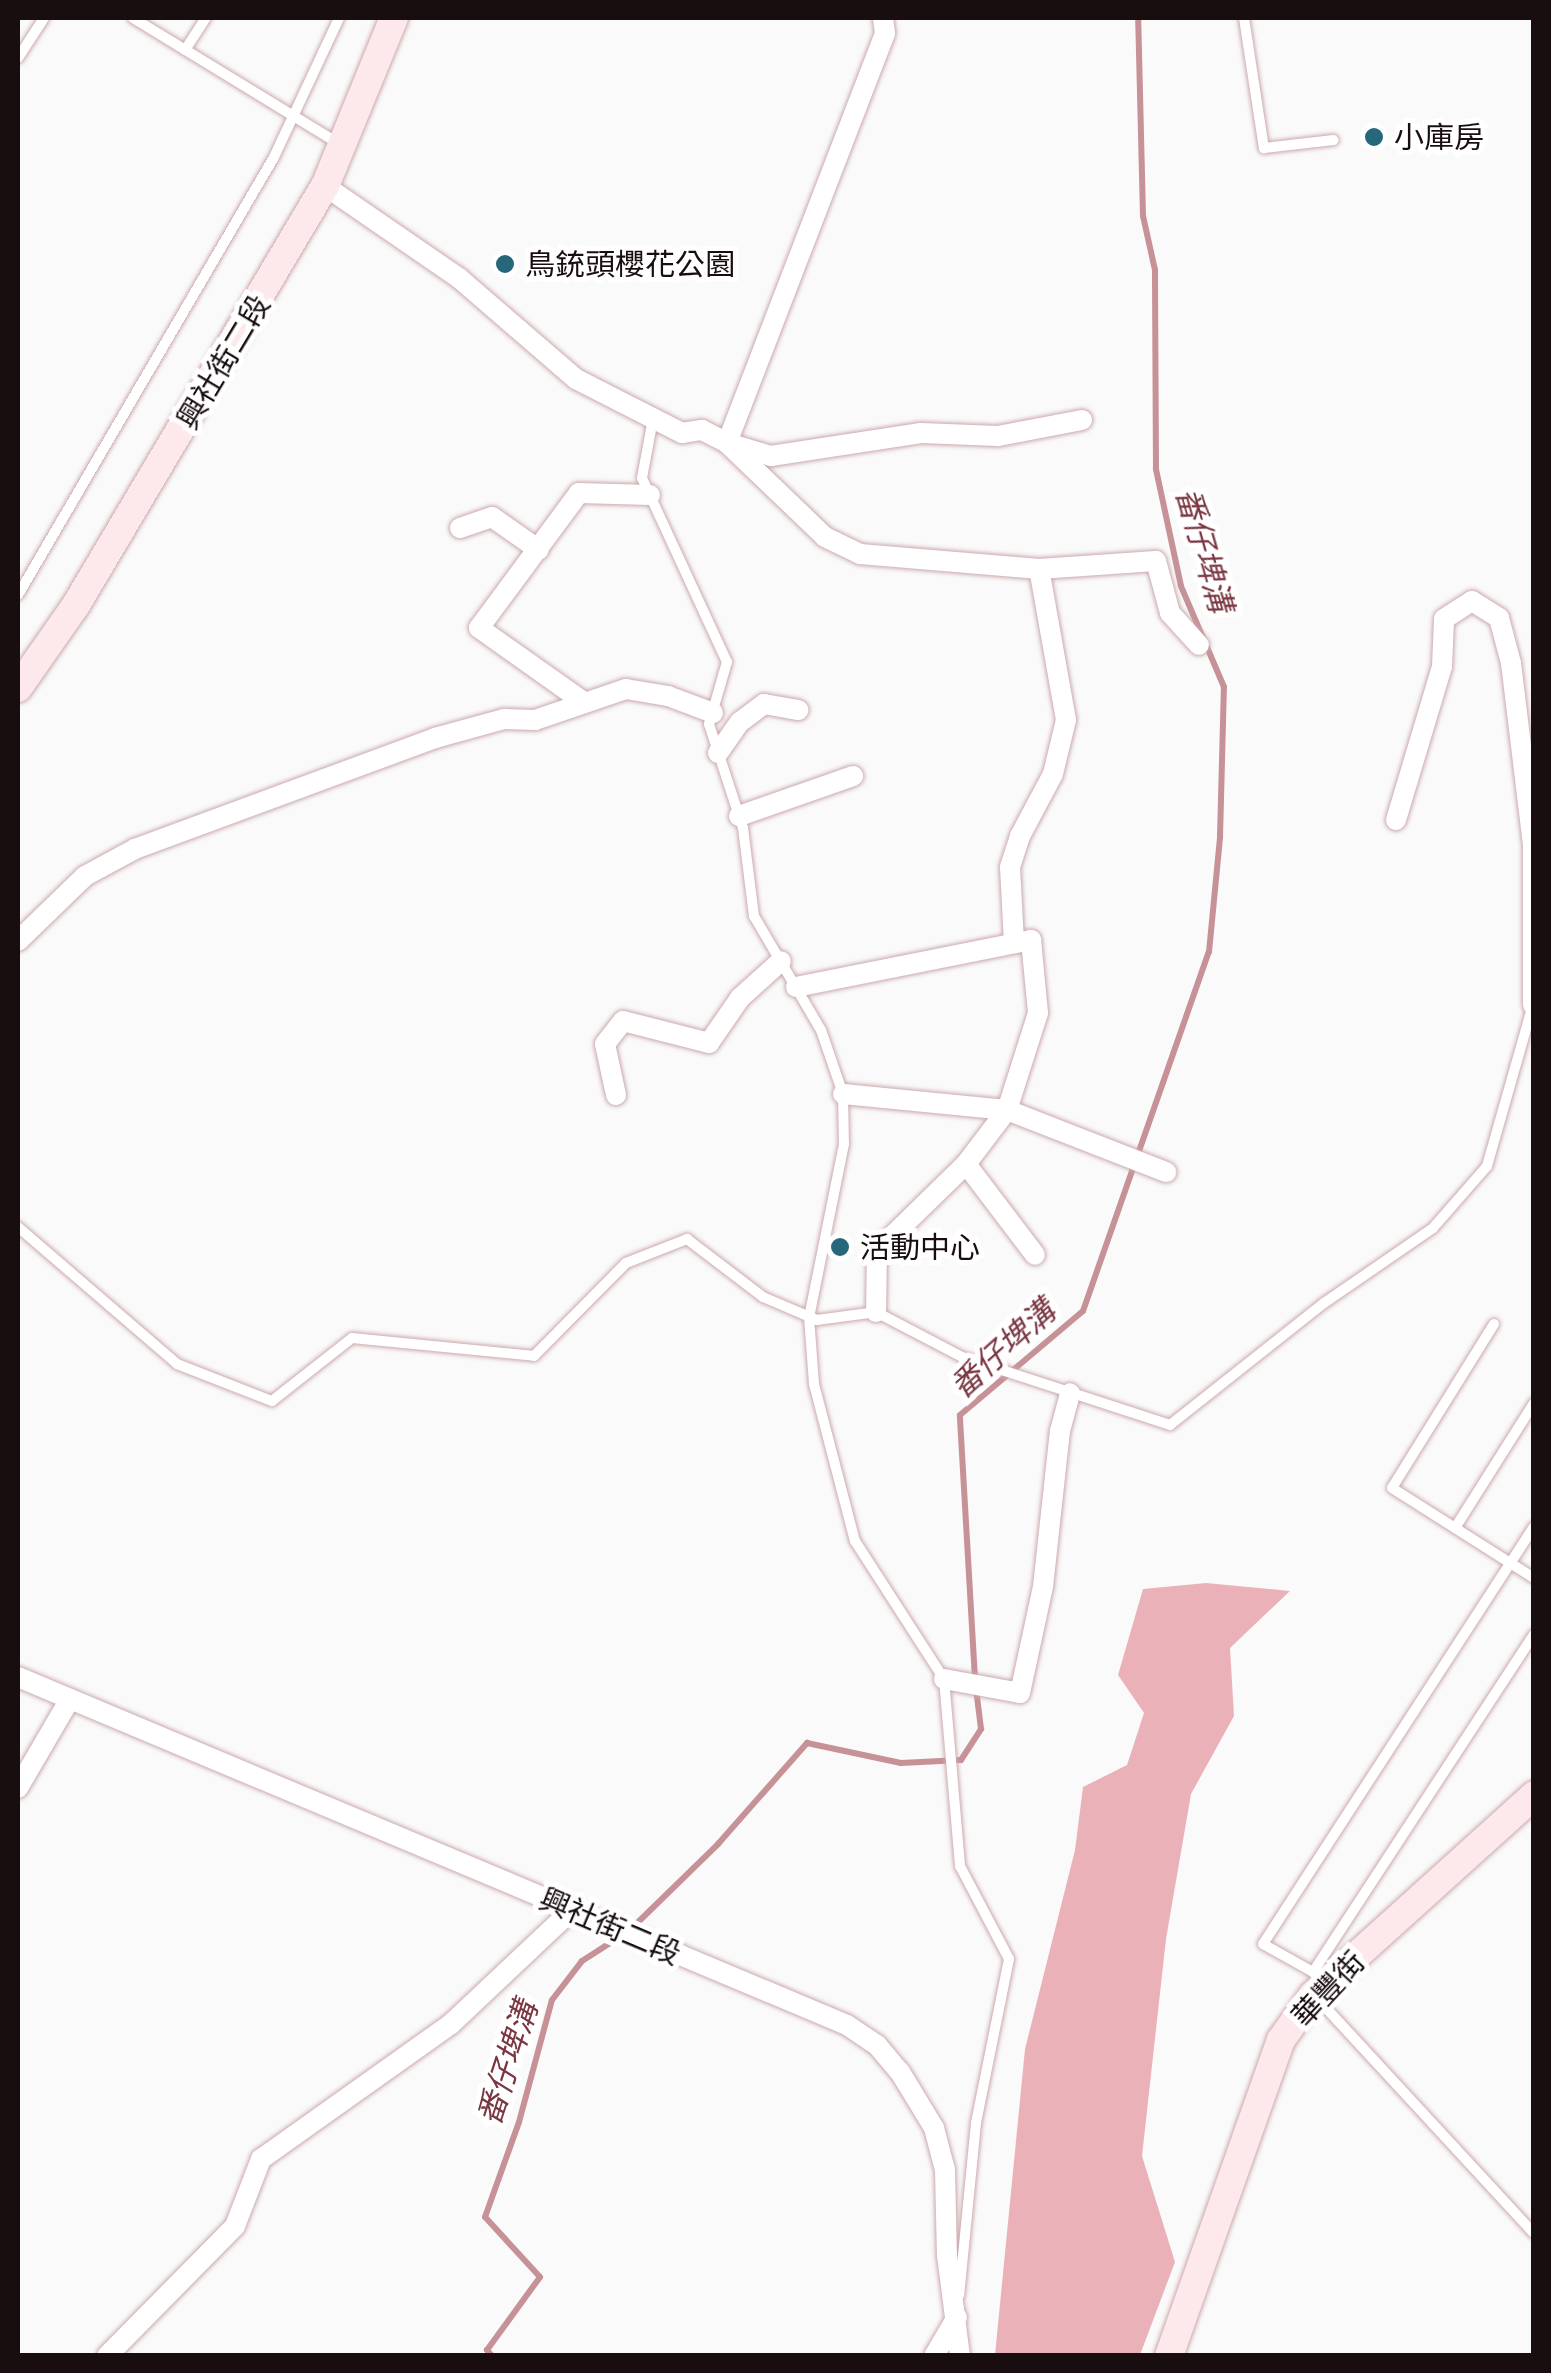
<!DOCTYPE html>
<meta charset="utf-8">
<style>
body{margin:0}
#map{position:relative;width:1551px;height:2373px;overflow:hidden;background:#fafafa;font-family:"Asap Condensed","Noto Sans TC",sans-serif}
div>[style]{position:absolute}
.forest>*{inset:0;background:#eab2b8}
.stream>*{height:6px;margin:-3px;padding:0 3px;transform-origin:3px;border-radius:3px;background:#c69197}
.roads{filter:drop-shadow(0 0 2px #cba9ac) drop-shadow(0 0 2px #cba9ac)}
.lane>*{height:10px;margin:-5px;padding:0 5px;transform-origin:5px;border-radius:5px;background:#fff}
.street>*{height:20px;margin:-10px;padding:0 10px;transform-origin:10px;border-radius:10px;background:#fff}
.secondary>*{height:28px;margin:-14px;padding:0 14px;transform-origin:14px;border-radius:14px;background:#fde9eb}
.dots>*{width:28px;height:28px;translate:-50% -50%;box-sizing:border-box;border:5px solid #fff;border-radius:50%}
span{translate:-50% -50%;white-space:nowrap;text-align:center;line-height:1.15;-webkit-text-stroke:10px #fff;paint-order:stroke}
.poi-label{font-size:30px;color:#190e0f}
.left{translate:0 -50%;text-align:left}
.street-label{font-size:30px;color:#190e0f}
.water-label{font-size:32px;color:#7a3641;font-style:italic}
.frame{position:absolute;inset:0;border:20px solid #190e0f;pointer-events:none}
</style>
<div id="map">
<div class="forest">
<i style="clip-path:polygon(1206px 1583px,1290px 1591px,1230px 1648px,1234px 1716px,1191px 1794px,1166px 1939px,1142px 2156px,1175px 2262px,1140px 2355px,995px 2355px,1025px 2049px,1075px 1850px,1083px 1787px,1127px 1765px,1144px 1713px,1118px 1675px,1143px 1589px)"></i>
</div>
<div class="stream">
<i style="left:975px;top:1679px;width:264px;rotate:-93.3deg"></i>
<i style="left:960px;top:1415px;width:161px;rotate:-40.2deg"></i>
<i style="left:1083px;top:1311px;width:380px;rotate:-70.7deg"></i>
<i style="left:1209px;top:952px;width:116px;rotate:-84.5deg"></i>
<i style="left:1220px;top:837px;width:150px;rotate:-88.5deg"></i>
<i style="left:1224px;top:687px;width:110px;rotate:-113.1deg"></i>
<i style="left:1181px;top:586px;width:120px;rotate:-102.1deg"></i>
<i style="left:1156px;top:469px;width:199px;rotate:-90.3deg"></i>
<i style="left:1155px;top:270px;width:55px;rotate:-102.5deg"></i>
<i style="left:1143px;top:216px;width:198px;rotate:-91.4deg"></i>
<i style="left:631px;top:1929px;width:122px;rotate:-44.3deg"></i>
<i style="left:718px;top:1844px;width:135px;rotate:-48.6deg"></i>
<i style="left:807px;top:1743px;width:96px;rotate:12deg"></i>
<i style="left:901px;top:1763px;width:60px;rotate:-2.9deg"></i>
<i style="left:961px;top:1760px;width:37px;rotate:-57deg"></i>
<i style="left:981px;top:1729px;width:38px;rotate:-97deg"></i>
<i style="left:492px;top:2356px;width:8px;rotate:-130deg"></i>
<i style="left:487px;top:2350px;width:90px;rotate:-54deg"></i>
<i style="left:540px;top:2277px;width:81px;rotate:-132.5deg"></i>
<i style="left:485px;top:2217px;width:101px;rotate:-70.3deg"></i>
<i style="left:519px;top:2122px;width:126px;rotate:-74.9deg"></i>
<i style="left:552px;top:2000px;width:49px;rotate:-52.4deg"></i>
<i style="left:582px;top:1961px;width:46px;rotate:-32.7deg"></i>
</div>
<div class="roads">
<div class="lane">
<i style="left:133px;top:18px;width:244px;rotate:31.4deg"></i>
<i style="left:1244px;top:18px;width:132px;rotate:81.3deg"></i>
<i style="left:1264px;top:148px;width:70px;rotate:-6.5deg"></i>
<i style="left:185px;top:50px;width:38px;rotate:-57deg"></i>
<i style="left:18px;top:58px;width:48px;rotate:-57deg"></i>
<i style="left:653px;top:419px;width:60px;rotate:100.6deg"></i>
<i style="left:642px;top:478px;width:203px;rotate:65.2deg"></i>
<i style="left:727px;top:662px;width:65px;rotate:106.2deg"></i>
<i style="left:709px;top:724px;width:109px;rotate:71.9deg"></i>
<i style="left:743px;top:828px;width:89px;rotate:82.9deg"></i>
<i style="left:754px;top:916px;width:132px;rotate:59.6deg"></i>
<i style="left:821px;top:1030px;width:68px;rotate:71deg"></i>
<i style="left:843px;top:1094px;width:50px;rotate:88.9deg"></i>
<i style="left:844px;top:1144px;width:177px;rotate:101.4deg"></i>
<i style="left:809px;top:1317px;width:67px;rotate:85.7deg"></i>
<i style="left:814px;top:1384px;width:162px;rotate:75.4deg"></i>
<i style="left:855px;top:1541px;width:164px;rotate:57.2deg"></i>
<i style="left:944px;top:1679px;width:188px;rotate:85.1deg"></i>
<i style="left:960px;top:1866px;width:105px;rotate:62.2deg"></i>
<i style="left:1009px;top:1959px;width:167px;rotate:101.4deg"></i>
<i style="left:976px;top:2123px;width:173px;rotate:95.6deg"></i>
<i style="left:18px;top:595px;width:507px;rotate:-59.69deg"></i>
<i style="left:274px;top:157px;width:153px;rotate:-64.9deg"></i>
<i style="left:18px;top:1227px;width:210px;rotate:40.7deg"></i>
<i style="left:177px;top:1364px;width:102px;rotate:21.3deg"></i>
<i style="left:272px;top:1401px;width:102px;rotate:-38.2deg"></i>
<i style="left:352px;top:1338px;width:183px;rotate:5.6deg"></i>
<i style="left:534px;top:1356px;width:131px;rotate:-45.3deg"></i>
<i style="left:626px;top:1263px;width:66px;rotate:-21.5deg"></i>
<i style="left:687px;top:1239px;width:96px;rotate:37.3deg"></i>
<i style="left:763px;top:1297px;width:59px;rotate:23.1deg"></i>
<i style="left:817px;top:1320px;width:60px;rotate:-7.7deg"></i>
<i style="left:876px;top:1312px;width:97px;rotate:27.6deg"></i>
<i style="left:962px;top:1357px;width:219px;rotate:18.1deg"></i>
<i style="left:1170px;top:1425px;width:196px;rotate:-38.4deg"></i>
<i style="left:1324px;top:1303px;width:132px;rotate:-34.5deg"></i>
<i style="left:1433px;top:1228px;width:82px;rotate:-48.9deg"></i>
<i style="left:1487px;top:1166px;width:167px;rotate:-74.1deg"></i>
<i style="left:1494px;top:1324px;width:193px;rotate:121.9deg"></i>
<i style="left:1392px;top:1488px;width:168px;rotate:32.4deg"></i>
<i style="left:1455px;top:1528px;width:148px;rotate:-57.7deg"></i>
<i style="left:1313px;top:1972px;width:404px;rotate:-56.8deg"></i>
<i style="left:1324px;top:1985px;width:17px;rotate:-130deg"></i>
<i style="left:1313px;top:1972px;width:57px;rotate:-150.8deg"></i>
<i style="left:1263px;top:1944px;width:498px;rotate:-57deg"></i>
<i style="left:1314px;top:1995px;width:324px;rotate:47.3deg"></i>
</div>
<div class="street">
<i style="left:325px;top:186px;width:163px;rotate:34.5deg"></i>
<i style="left:459px;top:278px;width:155px;rotate:40.8deg"></i>
<i style="left:576px;top:379px;width:119px;rotate:27deg"></i>
<i style="left:682px;top:433px;width:20px;rotate:-9deg"></i>
<i style="left:702px;top:430px;width:28px;rotate:27deg"></i>
<i style="left:727px;top:443px;width:439px;rotate:-68.9deg"></i>
<i style="left:885px;top:33px;width:15px;rotate:-98deg"></i>
<i style="left:1082px;top:420px;width:86px;rotate:169.2deg"></i>
<i style="left:998px;top:436px;width:77px;rotate:-177.8deg"></i>
<i style="left:921px;top:433px;width:152px;rotate:171.3deg"></i>
<i style="left:771px;top:456px;width:46px;rotate:-163.5deg"></i>
<i style="left:727px;top:443px;width:136px;rotate:43.8deg"></i>
<i style="left:825px;top:537px;width:39px;rotate:26deg"></i>
<i style="left:860px;top:554px;width:180px;rotate:4.8deg"></i>
<i style="left:1039px;top:569px;width:117px;rotate:-3.9deg"></i>
<i style="left:1156px;top:561px;width:54px;rotate:74.9deg"></i>
<i style="left:1170px;top:613px;width:43px;rotate:47.8deg"></i>
<i style="left:460px;top:528px;width:34px;rotate:-19deg"></i>
<i style="left:492px;top:517px;width:57px;rotate:35.1deg"></i>
<i style="left:585px;top:703px;width:130px;rotate:-144.7deg"></i>
<i style="left:479px;top:628px;width:168px;rotate:-53.5deg"></i>
<i style="left:579px;top:493px;width:71px;rotate:1.6deg"></i>
<i style="left:718px;top:753px;width:38px;rotate:-55deg"></i>
<i style="left:740px;top:722px;width:30px;rotate:-37deg"></i>
<i style="left:764px;top:704px;width:35px;rotate:10deg"></i>
<i style="left:739px;top:816px;width:121px;rotate:-19.3deg"></i>
<i style="left:1396px;top:820px;width:160px;rotate:-73.3deg"></i>
<i style="left:1442px;top:667px;width:48px;rotate:-87.6deg"></i>
<i style="left:1444px;top:619px;width:33px;rotate:-33deg"></i>
<i style="left:1472px;top:601px;width:32px;rotate:32deg"></i>
<i style="left:1499px;top:618px;width:47px;rotate:75.1deg"></i>
<i style="left:1511px;top:663px;width:183px;rotate:83.1deg"></i>
<i style="left:1533px;top:845px;width:160px;rotate:90deg"></i>
<i style="left:18px;top:941px;width:93px;rotate:-44.1deg"></i>
<i style="left:85px;top:876px;width:57px;rotate:-28.4deg"></i>
<i style="left:135px;top:849px;width:320px;rotate:-20.3deg"></i>
<i style="left:435px;top:738px;width:72px;rotate:-15.4deg"></i>
<i style="left:504px;top:719px;width:31px;rotate:2deg"></i>
<i style="left:535px;top:720px;width:96px;rotate:-18.8deg"></i>
<i style="left:626px;top:689px;width:43px;rotate:9.5deg"></i>
<i style="left:668px;top:696px;width:48px;rotate:20.7deg"></i>
<i style="left:1014px;top:943px;width:76px;rotate:-93deg"></i>
<i style="left:1010px;top:867px;width:33px;rotate:-72deg"></i>
<i style="left:1020px;top:836px;width:70px;rotate:-62deg"></i>
<i style="left:1053px;top:774px;width:56px;rotate:-76.5deg"></i>
<i style="left:1066px;top:720px;width:153px;rotate:-100.1deg"></i>
<i style="left:796px;top:987px;width:240px;rotate:-11.3deg"></i>
<i style="left:1031px;top:940px;width:73px;rotate:84.5deg"></i>
<i style="left:1038px;top:1013px;width:102px;rotate:107.7deg"></i>
<i style="left:1007px;top:1110px;width:68px;rotate:127.2deg"></i>
<i style="left:966px;top:1164px;width:124px;rotate:135.7deg"></i>
<i style="left:877px;top:1251px;width:61px;rotate:90.9deg"></i>
<i style="left:843px;top:1094px;width:165px;rotate:5.6deg"></i>
<i style="left:1007px;top:1110px;width:171px;rotate:21.3deg"></i>
<i style="left:616px;top:1095px;width:52px;rotate:-102.2deg"></i>
<i style="left:605px;top:1044px;width:29px;rotate:-52deg"></i>
<i style="left:623px;top:1021px;width:89px;rotate:14.3deg"></i>
<i style="left:709px;top:1043px;width:55px;rotate:-55.4deg"></i>
<i style="left:740px;top:998px;width:55px;rotate:-42.1deg"></i>
<i style="left:966px;top:1164px;width:114px;rotate:52.8deg"></i>
<i style="left:18px;top:1677px;width:899px;rotate:22.77deg"></i>
<i style="left:847px;top:2025px;width:36px;rotate:34deg"></i>
<i style="left:877px;top:2045px;width:35px;rotate:50deg"></i>
<i style="left:900px;top:2072px;width:66px;rotate:58.7deg"></i>
<i style="left:934px;top:2128px;width:43px;rotate:75.3deg"></i>
<i style="left:945px;top:2170px;width:85px;rotate:88.7deg"></i>
<i style="left:947px;top:2255px;width:102px;rotate:82.7deg"></i>
<i style="left:944px;top:1679px;width:77px;rotate:10.4deg"></i>
<i style="left:1020px;top:1693px;width:108px;rotate:-77.8deg"></i>
<i style="left:1043px;top:1587px;width:157px;rotate:-83.8deg"></i>
<i style="left:1060px;top:1431px;width:39px;rotate:-75deg"></i>
<i style="left:18px;top:1788px;width:103px;rotate:-59.7deg"></i>
<i style="left:107px;top:2356px;width:182px;rotate:-45.4deg"></i>
<i style="left:235px;top:2226px;width:72px;rotate:-68.8deg"></i>
<i style="left:261px;top:2159px;width:233px;rotate:-35.4deg"></i>
<i style="left:451px;top:2024px;width:166px;rotate:-43.3deg"></i>
<i style="left:934px;top:2356px;width:45px;rotate:-59.5deg"></i>
</div>
<div class="secondary">
<i style="left:18px;top:688px;width:101px;rotate:-55.1deg"></i>
<i style="left:76px;top:605px;width:487px;rotate:-59.3deg"></i>
<i style="left:325px;top:186px;width:182px;rotate:-67.7deg"></i>
<i style="left:1169px;top:2356px;width:335px;rotate:-70.5deg"></i>
<i style="left:1281px;top:2040px;width:55px;rotate:-54.6deg"></i>
<i style="left:1313px;top:1995px;width:298px;rotate:-42.1deg"></i>
</div>
</div>
<div class="dots">
<i style="left:1374px;top:137px;background:#26677b"></i>
<i style="left:505px;top:264px;background:#26677b"></i>
<i style="left:840px;top:1247px;background:#26677b"></i>
</div>
<div class="poi-label">
<span class="left" style="left:1394px;top:137px">小庫房</span>
<span class="left" style="left:525px;top:264px">鳥銃頭櫻花公園</span>
<span class="left" style="left:860px;top:1247px">活動中心</span>
</div>
<div class="street-label">
<span style="left:223px;top:362px;rotate:-59deg">興社街二段</span>
<span style="left:610px;top:1926px;rotate:23deg">興社街二段</span>
<span style="left:1328px;top:1989px;rotate:-47deg">華豐街</span>
</div>
<div class="water-label">
<span style="left:1204px;top:550px;rotate:74deg">番仔埤溝</span>
<span style="left:1003px;top:1349px;rotate:-42deg">番仔埤溝</span>
<span style="left:508px;top:2063px;rotate:-72deg">番仔埤溝</span>
</div>
<div class="frame"></div>
</div>
